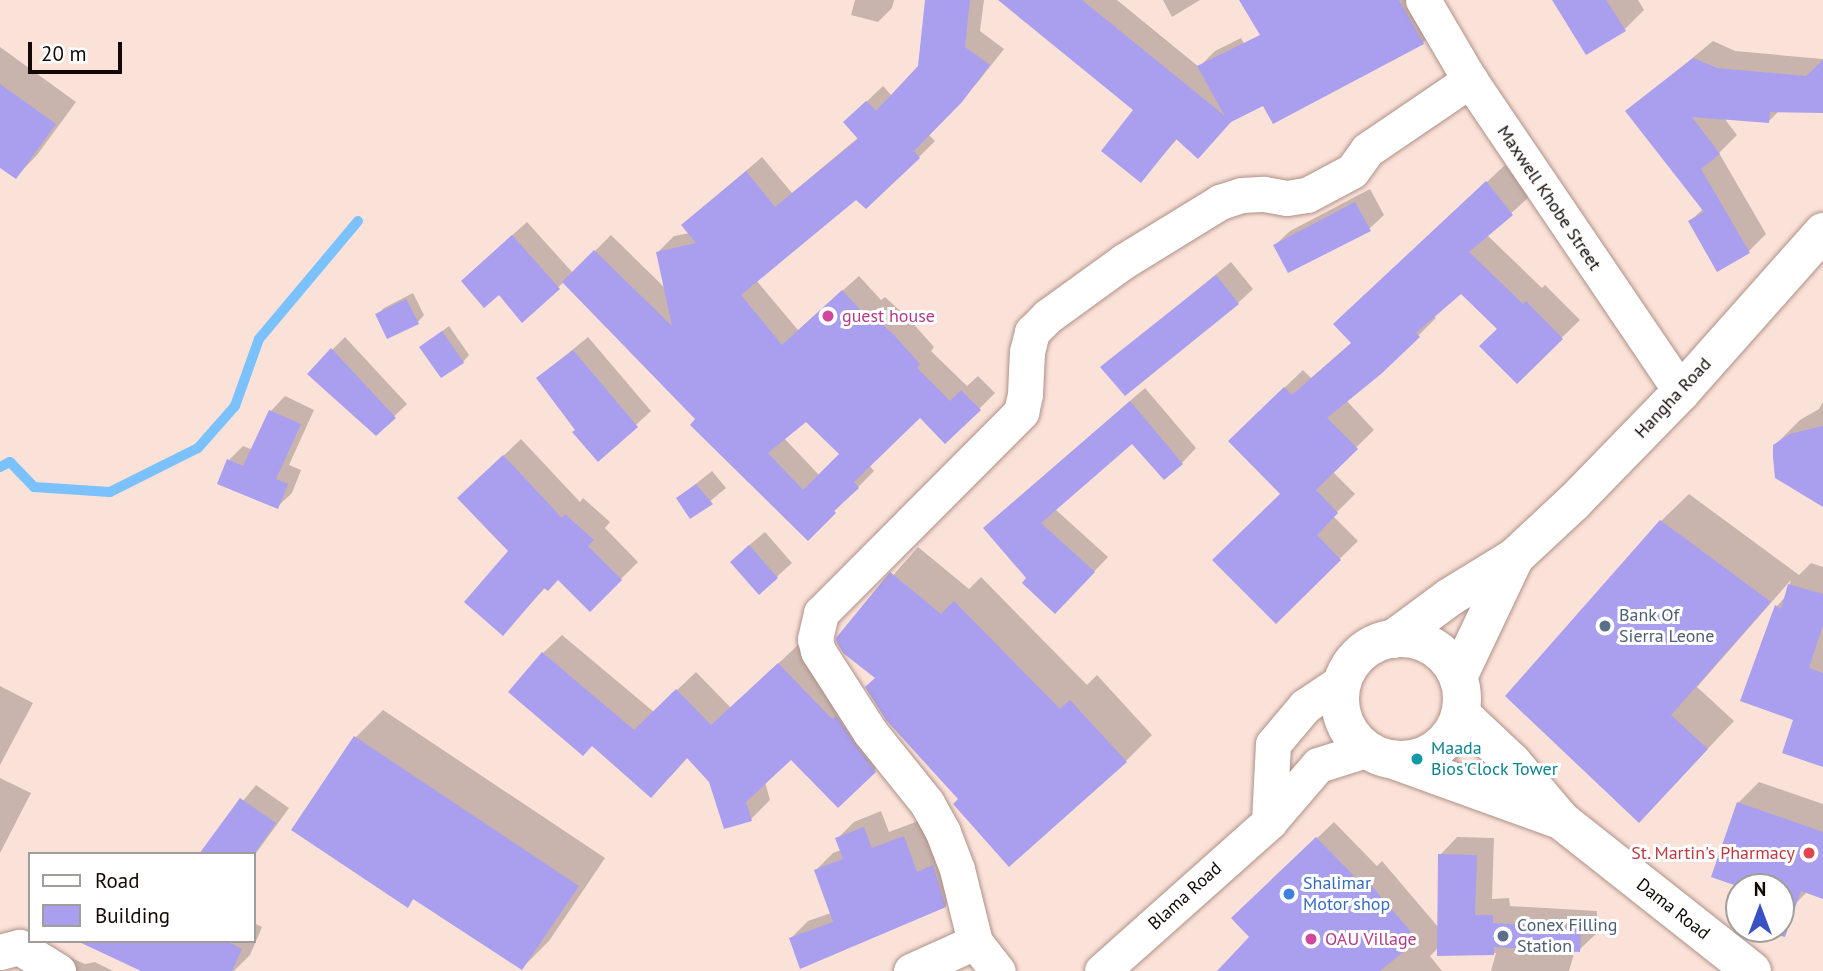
<!DOCTYPE html>
<style>
body{margin:0}
#map{position:relative;width:1823px;height:971px;overflow:hidden;background:#fbe2d9;font-family:"PT Sans",sans-serif}
div>[style]{position:absolute}
.shadow>*{inset:0;background:#0003}
.stream>*{height:10px;margin:-5px;padding:0 5px;transform-origin:5px;border-radius:5px;background:#7ac1fd}
.building>*{inset:0;background:#a99fee}
.roads{filter:drop-shadow(0 0 2px #ae9186) drop-shadow(0 0 2px #ae9186)}
.minor>*{height:35px;margin:-17.5px;padding:0 17.5px;transform-origin:17.5px;border-radius:17.5px;background:#fff}
.highway>*{height:38px;margin:-19px;padding:0 19px;transform-origin:19px;border-radius:19px;background:#fff}
.highway>.ring{margin:-19px;padding:0;box-sizing:content-box;background:none;border:38px solid #fff;border-radius:50%}
.dots>*{width:19px;height:19px;translate:-50% -50%;box-sizing:border-box;border:4px solid #fff;border-radius:50%}
span{translate:-50% -50%;white-space:nowrap;text-align:center;line-height:1.15;-webkit-text-stroke:6px #fff;paint-order:stroke}
.street-label{font-size:18px;color:#120906}
.hotel-label{font-size:18px;color:#b23c85}
.left{translate:0 -50%;text-align:left}
.service-label{font-size:18px;color:#4e5e75}
.culture-label{font-size:18px;color:#0d838f}
.health-label{font-size:18px;color:#be3a42}
.right{translate:-100% -50%;text-align:right}
.shop-label{font-size:18px;color:#366cbe}
.legend{position:absolute;left:28px;top:852px;width:228px;height:91px;box-sizing:border-box;background:#fff;border:2px solid #a09d9b;margin:0;padding:9px 12px;list-style:none;font-size:21px;color:#120906}
.legend li{display:flex;align-items:center;gap:14px;height:35px}
.legend b{width:35px;border:2px solid #a09d9b}
.north{position:absolute;left:1725px;top:873px;width:70px;height:70px;box-sizing:border-box;background:#fff;border:2px solid #a09d9b;border-radius:50%;rotate:0deg;font-size:19px;font-weight:700;line-height:28px;text-align:center;color:#120906}
.north::after{content:'';display:block;margin:auto;width:24px;height:32px;background:#3851c3;clip-path:polygon(50% 0,100% 100%,50% 72%,0 100%)}
.scale{position:absolute;left:28px;top:42px;width:94px;height:32px;box-sizing:border-box;border:4px solid #120906;border-top:0;padding-left:9px;font-size:21px;line-height:24px;white-space:nowrap;color:#120906;-webkit-text-stroke:5px #fff;paint-order:stroke}
</style>
<div id="map">
<div class="shadow">
<i style="clip-path:polygon(855px 0,894px 0,892px 8px,878px 22px,851px 15px)"></i>
<i style="clip-path:polygon(evenodd,926px 0,984px 0,980px 31px,1004px 49px,977px 83px,929px 135px,935px 141px,919px 157px,865px 207px,856px 198px,756px 280px,798px 330px,859px 276px,881px 300px,885px 297px,909px 319px,934px 347px,931px 351px,967px 386px,978px 376px,995px 393px,979px 409px,920px 415px,869px 465px,874px 471px,808px 538px,697px 419px,564px 282px,522px 321px,477px 267px,527px 222px,573px 273px,611px 235px,666px 289px,658px 252px,674px 236px,690px 233px,683px 225px,762px 157px,792px 193px,859px 137px,861px 107px,883px 86px,892px 96px,919px 67px,926px 0,806px 419px,841px 454px,820px 476px,784px 438px,806px 419px)"></i>
<i style="clip-path:polygon(1001px 0,1117px 0,1199px 67px,1215px 51px,1241px 38px,1271px 92px,1255px 108px,1178px 138px,1141px 180px,1136px 110px)"></i>
<i style="clip-path:polygon(1163px 0,1200px 0,1172px 17px)"></i>
<i style="clip-path:polygon(1249px 0,1426px 0,1440px 25px,1423px 43px)"></i>
<i style="clip-path:polygon(1554px 0,1638px 0,1644px 10px,1625px 29px)"></i>
<i style="clip-path:polygon(1713px 41px,1735px 51px,1823px 59px,1823px 111px,1779px 111px,1769px 121px,1724px 118px,1737px 135px,1719px 153px,1766px 234px,1748px 252px,1690px 221px,1703px 209px,1627px 112px)"></i>
<i style="clip-path:polygon(0 47px,76px 102px,37px 155px,16px 177px,0 166px)"></i>
<i style="clip-path:polygon(1505px 165px,1530px 196px,1487px 235px,1542px 288px,1545px 285px,1580px 320px,1517px 381px,1499px 328px,1461px 291px,1433px 315px,1436px 318px,1418px 336px,1346px 400px,1374px 430px,1332px 471px,1355px 494px,1333px 516px,1358px 541px,1276px 621px,1282px 494px,1248px 423px,1303px 370px,1311px 378px,1353px 342px,1354px 307px)"></i>
<i style="clip-path:polygon(1370px 189px,1384px 215px,1369px 229px,1275px 245px,1290px 231px)"></i>
<i style="clip-path:polygon(1231px 262px,1253px 289px,1238px 303px,1103px 367px)"></i>
<i style="clip-path:polygon(413px 293px,424px 315px,418px 322px,377px 315px,384px 308px)"></i>
<i style="clip-path:polygon(449px 326px,469px 355px,463px 362px,421px 347px)"></i>
<i style="clip-path:polygon(345px 337px,407px 404px,376px 434px,332px 350px)"></i>
<i style="clip-path:polygon(588px 337px,651px 411px,599px 459px,538px 378px)"></i>
<i style="clip-path:polygon(1145px 388px,1196px 448px,1182px 463px,1132px 441px,1055px 509px,1108px 557px,1070px 597px,1000px 514px)"></i>
<i style="clip-path:polygon(285px 396px,314px 410px,289px 465px,301px 470px,292px 493px,277px 507px,229px 460px,243px 446px,253px 450px,271px 411px)"></i>
<i style="clip-path:polygon(1823px 402px,1823px 505px,1775px 445px,1800px 420px,1819px 409px)"></i>
<i style="clip-path:polygon(521px 439px,580px 502px,583px 498px,610px 522px,605px 528px,638px 562px,590px 610px,559px 579px,546px 587px,503px 633px,511px 551px,477px 481px)"></i>
<i style="clip-path:polygon(712px 471px,726px 488px,691px 517px,678px 498px)"></i>
<i style="clip-path:polygon(1689px 494px,1799px 575px,1811px 563px,1823px 567px,1823px 765px,1795px 719px,1742px 700px,1777px 606px,1786px 596px,1791px 580px,1697px 687px,1734px 721px,1666px 793px,1661px 521px)"></i>
<i style="clip-path:polygon(765px 532px,792px 563px,759px 593px,747px 547px)"></i>
<i style="clip-path:polygon(918px 547px,969px 589px,981px 577px,1087px 685px,1097px 675px,1152px 735px,1126px 761px,960px 799px,877px 678px,838px 638px)"></i>
<i style="clip-path:polygon(562px 635px,654px 712px,696px 672px,731px 708px,798px 645px,894px 751px,875px 770px,791px 757px,765px 782px,770px 800px,751px 819px,688px 757px,670px 777px,543px 653px)"></i>
<i style="clip-path:polygon(0 686px,33px 703px,0 765px)"></i>
<i style="clip-path:polygon(383px 710px,605px 858px,549px 941px,522px 968px,415px 898px,407px 905px,355px 738px)"></i>
<i style="clip-path:polygon(0 778px,31px 793px,0 853px)"></i>
<i style="clip-path:polygon(1759px 782px,1823px 804px,1823px 897px,1808px 891px,1795px 904px,1781px 887px,1746px 887px,1713px 876px,1738px 803px)"></i>
<i style="clip-path:polygon(256px 785px,289px 808px,254px 856px,204px 849px)"></i>
<i style="clip-path:polygon(881px 811px,889px 832px,921px 820px,962px 889px,945px 906px,791px 938px,808px 921px,831px 913px,816px 870px,833px 853px,841px 850px,837px 839px,854px 822px)"></i>
<i style="clip-path:polygon(1334px 822px,1377px 866px,1382px 861px,1439px 928px,1440px 855px,1457px 837px,1494px 838px,1492px 899px,1509px 898px,1510px 906px,1597px 911px,1597px 933px,1579px 950px,1575px 950px,1569px 971px,1491px 971px,1496px 953px,1439px 955px,1439px 947px,1430px 956px,1442px 971px,1219px 971px,1252px 937px,1251px 901px)"></i>
<i style="clip-path:polygon(254px 923px,262px 927px,250px 955px,234px 971px,146px 971px,103px 941px,254px 941px)"></i>
<i style="clip-path:polygon(67px 956px,85px 964px,95px 962px,113px 971px,52px 971px)"></i>
</div>
<div class="stream">
<i style="left:0;top:467px;width:11px;rotate:-27deg"></i>
<i style="left:10px;top:462px;width:35px;rotate:46deg"></i>
<i style="left:34px;top:487px;width:76px;rotate:3.8deg"></i>
<i style="left:110px;top:492px;width:98px;rotate:-26.6deg"></i>
<i style="left:198px;top:448px;width:56px;rotate:-48.6deg"></i>
<i style="left:235px;top:406px;width:71px;rotate:-70.3deg"></i>
<i style="left:259px;top:339px;width:154px;rotate:-50deg"></i>
</div>
<div class="building">
<i style="clip-path:polygon(evenodd,925px 0,970px 0,965px 47px,990px 65px,962px 102px,914px 151px,920px 158px,866px 209px,856px 200px,741px 295px,782px 345px,842px 290px,864px 314px,868px 311px,894px 335px,920px 364px,917px 368px,950px 401px,961px 390px,981px 410px,945px 444px,920px 418px,854px 482px,859px 488px,834px 511px,836px 513px,808px 541px,690px 425px,695px 419px,562px 282px,594px 250px,672px 326px,656px 252px,696px 243px,681px 225px,746px 171px,775px 207px,858px 139px,843px 122px,866px 101px,876px 111px,918px 66px,925px 0,806px 422px,839px 454px,803px 490px,768px 453px,806px 422px)"></i>
<i style="clip-path:polygon(998px 0,1082px 0,1225px 116px,1197px 66px,1260px 35px,1239px 0,1399px 0,1424px 44px,1273px 124px,1263px 106px,1231px 122px,1198px 159px,1176px 139px,1141px 183px,1101px 151px,1133px 110px)"></i>
<i style="clip-path:polygon(1552px 0,1606px 0,1626px 31px,1586px 55px)"></i>
<i style="clip-path:polygon(1693px 58px,1717px 68px,1806px 76px,1823px 60px,1823px 113px,1770px 112px,1769px 123px,1692px 117px,1720px 154px,1701px 169px,1750px 253px,1717px 272px,1688px 221px,1704px 212px,1625px 111px)"></i>
<i style="clip-path:polygon(0 84px,56px 124px,16px 179px,0 168px)"></i>
<i style="clip-path:polygon(1486px 181px,1513px 215px,1469px 252px,1523px 304px,1526px 301px,1563px 339px,1517px 384px,1479px 346px,1497px 329px,1461px 294px,1416px 333px,1420px 337px,1381px 374px,1327px 418px,1358px 449px,1316px 490px,1338px 513px,1317px 535px,1341px 560px,1276px 624px,1212px 560px,1280px 494px,1228px 441px,1284px 387px,1292px 395px,1351px 343px,1333px 324px)"></i>
<i style="clip-path:polygon(1355px 202px,1371px 231px,1288px 273px,1273px 245px)"></i>
<i style="clip-path:polygon(512px 235px,560px 289px,522px 323px,499px 295px,484px 308px,461px 281px)"></i>
<i style="clip-path:polygon(1216px 275px,1239px 304px,1125px 396px,1100px 367px)"></i>
<i style="clip-path:polygon(406px 299px,419px 324px,387px 339px,375px 314px)"></i>
<i style="clip-path:polygon(442px 331px,464px 363px,441px 378px,419px 347px)"></i>
<i style="clip-path:polygon(331px 348px,396px 418px,376px 436px,307px 374px)"></i>
<i style="clip-path:polygon(573px 350px,638px 427px,598px 462px,572px 432px,575px 430px,536px 378px)"></i>
<i style="clip-path:polygon(1130px 401px,1183px 464px,1164px 480px,1132px 444px,1041px 523px,1095px 572px,1055px 614px,1022px 583px,1026px 578px,983px 528px)"></i>
<i style="clip-path:polygon(269px 410px,301px 424px,276px 479px,288px 484px,278px 509px,217px 484px,227px 459px,243px 466px)"></i>
<i style="clip-path:polygon(1823px 426px,1823px 507px,1775px 478px,1773px 457px,1773px 445px,1790px 434px)"></i>
<i style="clip-path:polygon(503px 455px,562px 518px,565px 514px,594px 540px,588px 546px,622px 580px,590px 612px,558px 580px,548px 591px,544px 588px,503px 636px,464px 602px,508px 551px,457px 498px)"></i>
<i style="clip-path:polygon(696px 484px,713px 504px,690px 519px,676px 498px)"></i>
<i style="clip-path:polygon(1660px 520px,1771px 602px,1671px 715px,1708px 749px,1639px 823px,1505px 696px)"></i>
<i style="clip-path:polygon(749px 545px,778px 578px,759px 595px,730px 562px)"></i>
<i style="clip-path:polygon(890px 572px,941px 614px,954px 601px,1060px 709px,1070px 700px,1127px 762px,1009px 867px,953px 804px,958px 799px,886px 720px,865px 687px,875px 678px,843px 653px,837px 643px,836px 638px)"></i>
<i style="clip-path:polygon(1788px 584px,1823px 594px,1823px 625px,1809px 668px,1823px 673px,1823px 767px,1782px 753px,1793px 720px,1740px 701px,1775px 605px,1781px 609px)"></i>
<i style="clip-path:polygon(542px 652px,634px 730px,676px 689px,711px 725px,778px 663px,832px 719px,836px 716px,876px 772px,838px 808px,791px 760px,746px 802px,752px 821px,724px 829px,709px 782px,687px 758px,651px 798px,592px 746px,583px 756px,508px 692px)"></i>
<i style="clip-path:polygon(354px 736px,579px 886px,522px 970px,413px 899px,408px 908px,291px 830px)"></i>
<i style="clip-path:polygon(240px 798px,276px 823px,254px 854px,199px 854px)"></i>
<i style="clip-path:polygon(1737px 802px,1823px 832px,1823px 899px,1801px 891px,1785px 937px,1781px 936px,1781px 887px,1740px 887px,1711px 877px)"></i>
<i style="clip-path:polygon(864px 827px,872px 848px,904px 836px,917px 872px,933px 865px,946px 907px,800px 969px,789px 938px,833px 922px,814px 870px,843px 859px,835px 838px)"></i>
<i style="clip-path:polygon(1316px 837px,1359px 881px,1364px 877px,1418px 940px,1380px 971px,1217px 971px,1249px 937px,1231px 918px)"></i>
<i style="clip-path:polygon(1438px 854px,1477px 855px,1475px 915px,1493px 915px,1493px 923px,1581px 928px,1580px 952px,1494px 947px,1494px 955px,1437px 956px)"></i>
<i style="clip-path:polygon(77px 941px,226px 941px,242px 949px,232px 971px,141px 971px)"></i>
</div>
<div class="roads">
<div class="minor">
<i style="left:1423px;top:0;width:93px;rotate:59.6deg"></i>
<i style="left:1470px;top:80px;width:377px;rotate:55.9deg"></i>
<i style="left:1269px;top:822px;width:78px;rotate:-87.1deg"></i>
<i style="left:1273px;top:744px;width:50px;rotate:-49.9deg"></i>
<i style="left:1305px;top:706px;width:43px;rotate:-33.7deg"></i>
<i style="left:975px;top:942px;width:75px;rotate:-103.9deg"></i>
<i style="left:957px;top:869px;width:40px;rotate:-111deg"></i>
<i style="left:943px;top:832px;width:33px;rotate:-119deg"></i>
<i style="left:927px;top:803px;width:91px;rotate:-128.8deg"></i>
<i style="left:870px;top:732px;width:96px;rotate:-122.7deg"></i>
<i style="left:818px;top:651px;width:12px;rotate:-104deg"></i>
<i style="left:815px;top:639px;width:27px;rotate:-77deg"></i>
<i style="left:821px;top:613px;width:284px;rotate:-45.1deg"></i>
<i style="left:1021px;top:412px;width:18px;rotate:-77deg"></i>
<i style="left:1025px;top:394px;width:42px;rotate:-87.3deg"></i>
<i style="left:1027px;top:352px;width:21px;rotate:-76deg"></i>
<i style="left:1032px;top:332px;width:23px;rotate:-45deg"></i>
<i style="left:1048px;top:316px;width:94px;rotate:-35.9deg"></i>
<i style="left:1124px;top:261px;width:113px;rotate:-31.6deg"></i>
<i style="left:1220px;top:202px;width:23px;rotate:-18deg"></i>
<i style="left:1242px;top:195px;width:22px;rotate:-3deg"></i>
<i style="left:1264px;top:194px;width:23px;rotate:10deg"></i>
<i style="left:1287px;top:198px;width:20px;rotate:-9deg"></i>
<i style="left:1307px;top:195px;width:51px;rotate:-28.1deg"></i>
<i style="left:1352px;top:171px;width:26px;rotate:-54deg"></i>
<i style="left:1367px;top:150px;width:125px;rotate:-34.2deg"></i>
<i style="left:0;top:952px;width:20px;rotate:-15deg"></i>
<i style="left:19px;top:947px;width:46px;rotate:31.6deg"></i>
<i style="left:911px;top:971px;width:70px;rotate:-24.4deg"></i>
<i style="left:975px;top:942px;width:37px;rotate:52deg"></i>
<i style="left:1102px;top:971px;width:224px;rotate:-41.7deg"></i>
<i style="left:1269px;top:822px;width:75px;rotate:-49.3deg"></i>
<i style="left:1318px;top:765px;width:50px;rotate:-17.4deg"></i>
</div>
<div class="highway">
<i class="ring" style="left:1340px;top:638px;width:84px;height:84px"></i>
<i style="left:1393px;top:639px;width:71px;rotate:-36.4deg"></i>
<i style="left:1450px;top:597px;width:76px;rotate:-31.6deg"></i>
<i style="left:1515px;top:557px;width:81px;rotate:-43deg"></i>
<i style="left:1574px;top:502px;width:153px;rotate:-45.8deg"></i>
<i style="left:1681px;top:392px;width:214px;rotate:-48.4deg"></i>
<i style="left:1458px;top:677px;width:133px;rotate:-64.6deg"></i>
<i style="left:1461px;top:714px;width:70px;rotate:43.3deg"></i>
<i style="left:1512px;top:762px;width:77px;rotate:49.7deg"></i>
<i style="left:1562px;top:821px;width:242px;rotate:38.3deg"></i>
<i style="left:1394px;top:760px;width:177px;rotate:19.9deg"></i>
</div>
</div>
<div class="dots">
<i style="left:828px;top:316px;background:#d1479c"></i>
<i style="left:1605px;top:626px;background:#5c6f8a"></i>
<i style="left:1417px;top:759px;background:#0f9aa8"></i>
<i style="left:1809px;top:853px;background:#e0444e"></i>
<i style="left:1289px;top:894px;background:#3f7fe0"></i>
<i style="left:1503px;top:936px;background:#5c6f8a"></i>
<i style="left:1311px;top:939px;background:#d1479c"></i>
</div>
<div class="street-label">
<span style="left:1549px;top:198px;rotate:56deg">Maxwell Khobe Street</span>
<span style="left:1673px;top:398px;rotate:-47deg">Hangha Road</span>
<span style="left:1185px;top:896px;rotate:-42deg">Blama Road</span>
<span style="left:1673px;top:909px;rotate:38deg">Dama Road</span>
</div>
<div class="hotel-label">
<span class="left" style="left:842px;top:316px">guest house</span>
<span class="left" style="left:1325px;top:939px">OAU Village</span>
</div>
<div class="service-label">
<span class="left" style="left:1619px;top:626px">Bank Of<br>Sierra Leone</span>
<span class="left" style="left:1517px;top:936px">Conex Filling<br>Station</span>
</div>
<div class="culture-label">
<span class="left" style="left:1431px;top:759px">Maada<br>Bios'Clock Tower</span>
</div>
<div class="health-label">
<span class="right" style="left:1795px;top:853px">St. Martin's Pharmacy</span>
</div>
<div class="shop-label">
<span class="left" style="left:1303px;top:894px">Shalimar<br>Motor shop</span>
</div>
<ul class="legend">
<li><b style="height:9px;background:#fff"></b>Road</li>
<li><b style="height:19px;background:#a99fee"></b>Building</li>
</ul>
<div class="north">N</div>
<div class="scale">20 m</div>
</div>
